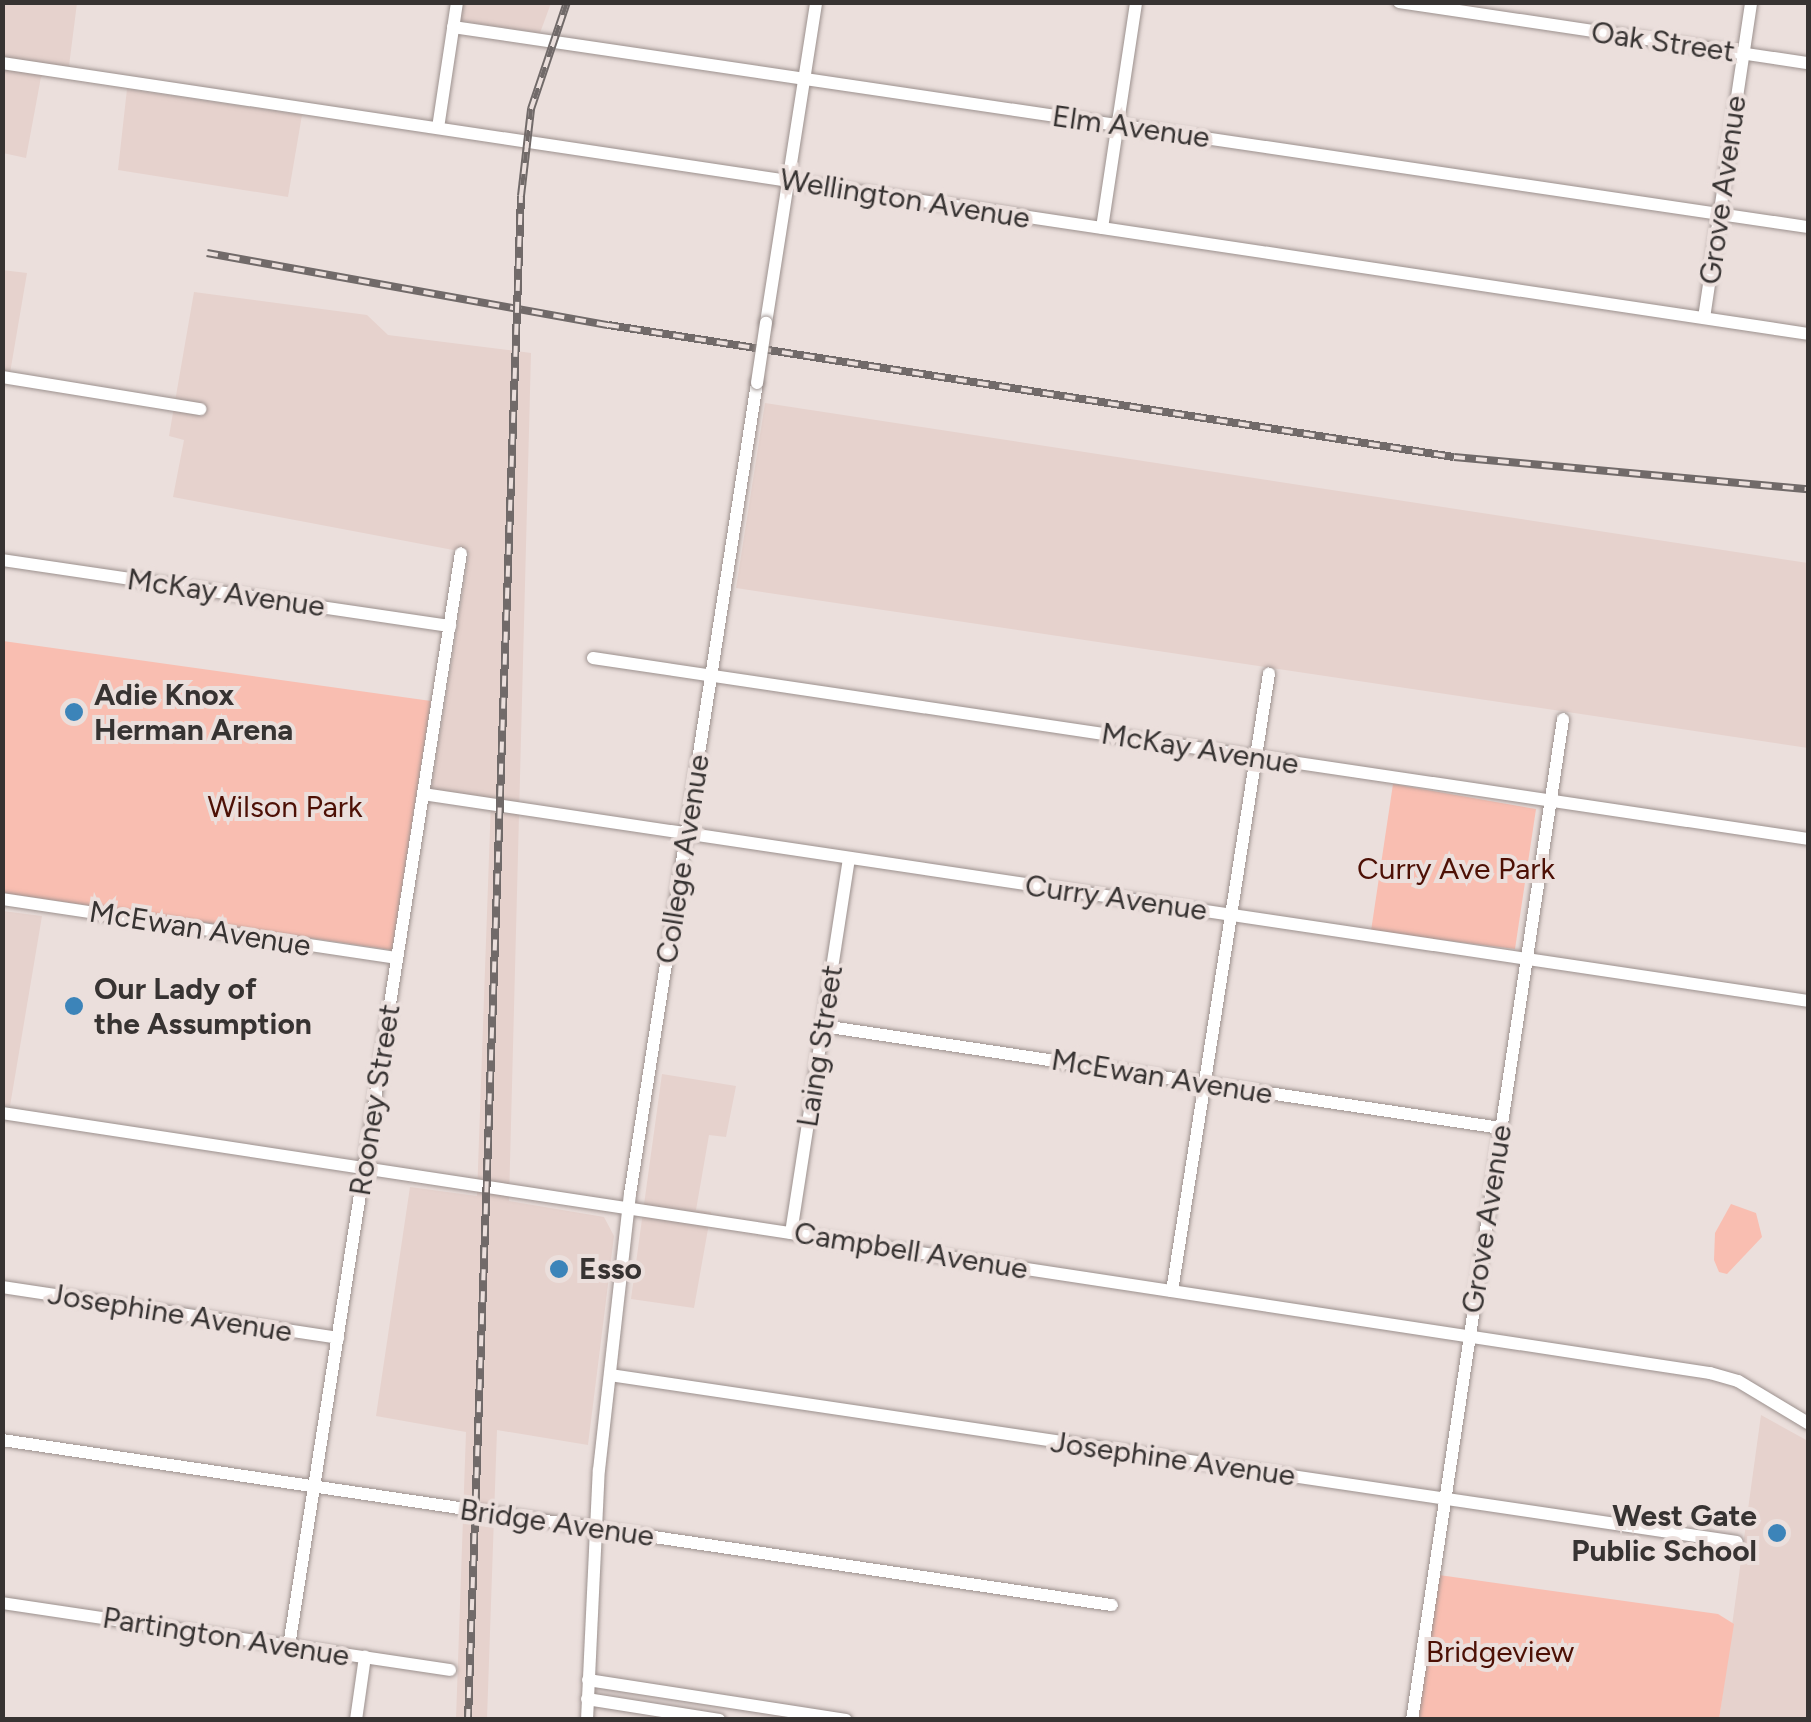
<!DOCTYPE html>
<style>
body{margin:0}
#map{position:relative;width:1811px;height:1722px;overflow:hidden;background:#ebdfdc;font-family:Figtree,sans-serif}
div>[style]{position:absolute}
.built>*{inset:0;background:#e6d2cd}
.green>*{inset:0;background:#f9beb1}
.roads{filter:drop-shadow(0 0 2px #9c918e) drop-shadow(0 0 2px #9c918e)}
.minor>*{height:12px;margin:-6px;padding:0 6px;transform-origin:6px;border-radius:6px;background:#fff}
.rail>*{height:8px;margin-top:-4px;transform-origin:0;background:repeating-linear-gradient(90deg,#ebdfdc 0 11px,#716a69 0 22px);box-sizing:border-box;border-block:2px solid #716a69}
.bridges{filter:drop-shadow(0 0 2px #9c918e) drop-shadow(0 0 2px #9c918e)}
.minor-bridge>*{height:12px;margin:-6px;padding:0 6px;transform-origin:6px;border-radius:6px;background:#fff}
.dots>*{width:28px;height:28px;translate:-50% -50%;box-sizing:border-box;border:5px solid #ebdfdc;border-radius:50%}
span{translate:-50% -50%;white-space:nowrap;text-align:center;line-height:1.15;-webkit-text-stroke:8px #ebdfdc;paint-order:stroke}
.street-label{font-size:30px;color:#373332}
.poi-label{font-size:30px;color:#373332;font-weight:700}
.left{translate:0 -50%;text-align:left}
.right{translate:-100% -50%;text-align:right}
.park-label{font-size:30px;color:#4d1005}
.frame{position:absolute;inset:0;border:5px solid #373332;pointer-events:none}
</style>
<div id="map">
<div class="built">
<i style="clip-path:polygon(2px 3px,77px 3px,69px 66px,41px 77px,26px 158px,3px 153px)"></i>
<i style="clip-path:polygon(457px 3px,551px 3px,540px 33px,454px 20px)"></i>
<i style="clip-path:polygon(127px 89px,302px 115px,288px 197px,118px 170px)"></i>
<i style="clip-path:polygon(2px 270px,27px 273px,10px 373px,3px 372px)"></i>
<i style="clip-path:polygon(194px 292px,367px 315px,388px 335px,531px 353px,509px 1201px,604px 1217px,614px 1236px,588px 1445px,497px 1430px,487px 1719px,456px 1719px,466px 1432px,376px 1416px,410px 1187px,477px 1196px,491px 800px,431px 790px,469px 553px,173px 497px,184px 440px,169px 436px)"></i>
<i style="clip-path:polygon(765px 403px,1808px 563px,1808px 748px,736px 588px)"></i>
<i style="clip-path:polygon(3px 911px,42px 916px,10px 1106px,2px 1105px)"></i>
<i style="clip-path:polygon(662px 1074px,736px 1086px,726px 1137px,709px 1135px,696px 1210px,711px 1212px,694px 1308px,631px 1299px)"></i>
<i style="clip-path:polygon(1761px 1415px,1808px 1441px,1808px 1719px,1719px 1720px)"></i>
</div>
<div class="green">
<i style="clip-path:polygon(3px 641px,431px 701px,392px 950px,3px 893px)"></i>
<i style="clip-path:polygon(1393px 784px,1536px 809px,1515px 949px,1371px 931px)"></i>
<i style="clip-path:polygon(1731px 1204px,1756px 1213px,1762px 1237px,1727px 1274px,1719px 1272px,1714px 1260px,1715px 1233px)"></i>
<i style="clip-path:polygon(1439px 1575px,1718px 1614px,1734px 1624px,1719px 1719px,1416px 1720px)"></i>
</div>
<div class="roads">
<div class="minor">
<i style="left:1399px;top:2px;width:414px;rotate:8.5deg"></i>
<i style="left:453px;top:27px;width:1370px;rotate:8.4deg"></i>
<i style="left:2px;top:63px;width:1826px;rotate:8.53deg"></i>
<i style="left:438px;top:128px;width:127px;rotate:-81.4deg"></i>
<i style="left:1102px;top:228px;width:229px;rotate:-81.4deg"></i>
<i style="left:1704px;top:318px;width:319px;rotate:-81.5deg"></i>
<i style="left:766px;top:323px;width:325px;rotate:-81.1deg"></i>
<i style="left:2px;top:377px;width:201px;rotate:9.2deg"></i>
<i style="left:2px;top:560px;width:453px;rotate:8.4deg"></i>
<i style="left:593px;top:658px;width:1228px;rotate:8.47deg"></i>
<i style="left:423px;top:794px;width:1400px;rotate:8.5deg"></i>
<i style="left:2px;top:899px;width:399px;rotate:8.5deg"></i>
<i style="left:823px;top:1026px;width:686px;rotate:8.56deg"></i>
<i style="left:2px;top:1113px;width:1728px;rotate:8.66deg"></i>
<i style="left:1710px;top:1373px;width:29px;rotate:16deg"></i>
<i style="left:1738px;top:1381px;width:82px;rotate:31deg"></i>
<i style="left:791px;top:1233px;width:379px;rotate:-81.2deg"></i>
<i style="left:2px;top:1287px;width:340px;rotate:8.6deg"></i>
<i style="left:1172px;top:1291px;width:625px;rotate:-81.07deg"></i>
<i style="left:610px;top:1375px;width:1139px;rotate:8.43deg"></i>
<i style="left:2px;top:1440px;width:1122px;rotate:8.46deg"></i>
<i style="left:2px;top:1603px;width:453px;rotate:8.5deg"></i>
<i style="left:289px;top:1646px;width:1106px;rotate:-81.06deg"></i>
<i style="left:588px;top:1680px;width:261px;rotate:8.8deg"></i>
<i style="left:587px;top:1699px;width:134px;rotate:9deg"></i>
<i style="left:356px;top:1720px;width:64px;rotate:-81.9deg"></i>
<i style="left:587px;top:1720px;width:250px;rotate:-87.3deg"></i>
<i style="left:599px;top:1470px;width:278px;rotate:-83.6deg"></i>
<i style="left:630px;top:1194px;width:821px;rotate:-81.1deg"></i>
<i style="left:1412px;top:1720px;width:1012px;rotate:-81.42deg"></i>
</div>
</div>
<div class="rail">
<i style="left:207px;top:253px;width:407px;rotate:10.2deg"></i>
<i style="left:608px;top:325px;width:856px;rotate:8.87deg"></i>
<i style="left:1454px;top:457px;width:355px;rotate:5.2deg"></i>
<i style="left:468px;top:1720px;width:1525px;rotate:-88.01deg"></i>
<i style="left:521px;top:196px;width:88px;rotate:-83.4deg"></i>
<i style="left:531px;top:109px;width:113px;rotate:-71.4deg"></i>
</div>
<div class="bridges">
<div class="minor-bridge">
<i style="left:757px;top:383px;width:61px;rotate:-81.5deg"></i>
</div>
</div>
<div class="dots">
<i style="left:74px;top:712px;background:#3c84b9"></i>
<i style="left:74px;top:1006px;background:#3c84b9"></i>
<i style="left:559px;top:1269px;background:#3c84b9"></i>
<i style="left:1777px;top:1533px;background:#3c84b9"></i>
</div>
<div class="street-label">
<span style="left:1663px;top:42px;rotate:8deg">Oak Street</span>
<span style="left:1131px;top:127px;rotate:8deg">Elm Avenue</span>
<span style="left:1723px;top:190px;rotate:-82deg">Grove Avenue</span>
<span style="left:905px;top:199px;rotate:9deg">Wellington Avenue</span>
<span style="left:226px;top:593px;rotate:8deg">McKay Avenue</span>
<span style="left:1200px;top:749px;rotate:9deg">McKay Avenue</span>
<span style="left:683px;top:859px;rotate:-81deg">College Avenue</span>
<span style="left:1116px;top:898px;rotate:8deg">Curry Avenue</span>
<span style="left:200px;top:929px;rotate:9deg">McEwan Avenue</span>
<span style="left:820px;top:1046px;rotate:-81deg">Laing Street</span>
<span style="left:1162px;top:1077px;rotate:9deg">McEwan Avenue</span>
<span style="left:375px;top:1100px;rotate:-81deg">Rooney Street</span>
<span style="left:1487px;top:1219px;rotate:-81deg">Grove Avenue</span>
<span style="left:911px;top:1251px;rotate:9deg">Campbell Avenue</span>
<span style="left:170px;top:1313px;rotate:9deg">Josephine Avenue</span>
<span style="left:1173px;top:1459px;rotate:8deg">Josephine Avenue</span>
<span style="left:557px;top:1523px;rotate:8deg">Bridge Avenue</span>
<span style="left:226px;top:1637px;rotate:9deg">Partington Avenue</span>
</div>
<div class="poi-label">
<span class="left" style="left:94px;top:712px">Adie Knox<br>Herman Arena</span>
<span class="left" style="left:94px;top:1006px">Our Lady of<br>the Assumption</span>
<span class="left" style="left:579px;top:1269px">Esso</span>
<span class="right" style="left:1757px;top:1533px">West Gate<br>Public School</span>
</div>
<div class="park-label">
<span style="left:285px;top:807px">Wilson Park</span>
<span style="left:1456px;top:869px">Curry Ave Park</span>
<span style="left:1500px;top:1652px">Bridgeview</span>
</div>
<div class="frame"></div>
</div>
